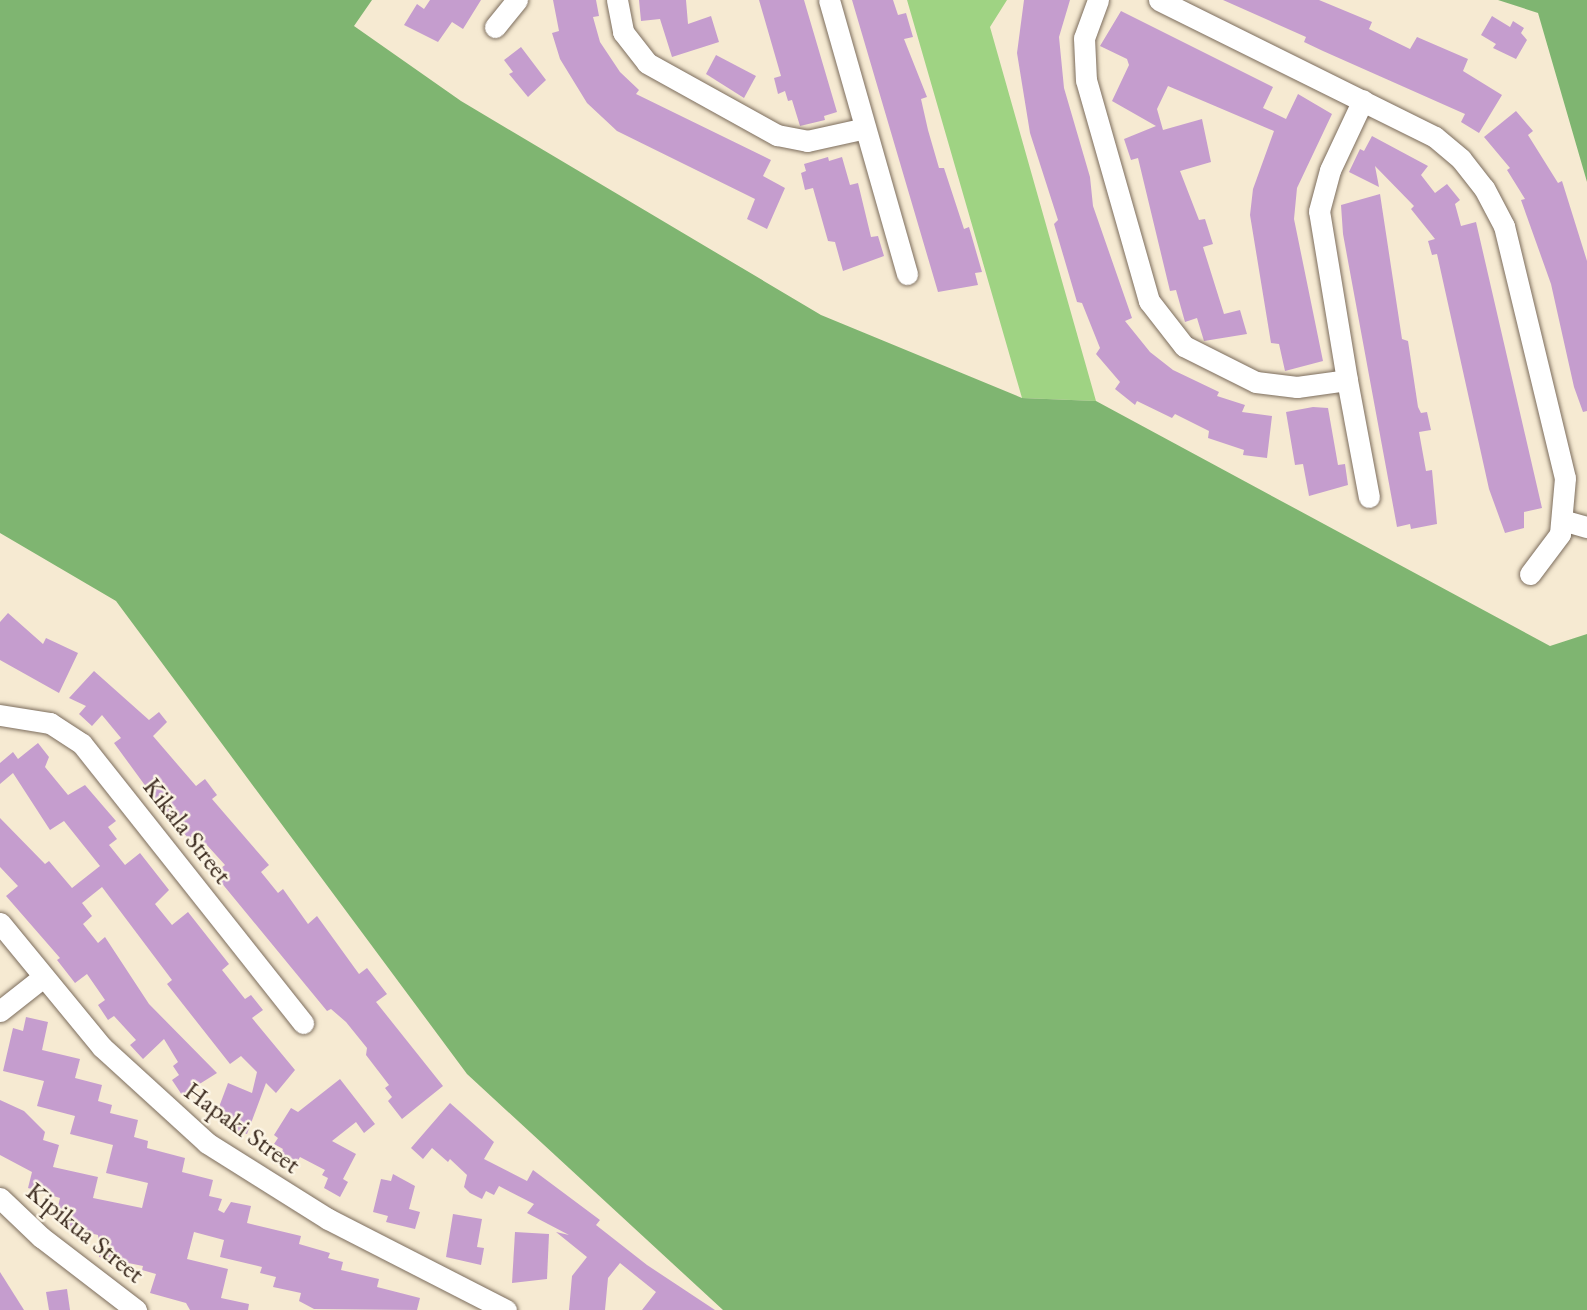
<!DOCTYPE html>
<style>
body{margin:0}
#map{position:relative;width:1587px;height:1310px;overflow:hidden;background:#f6ead2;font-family:"EB Garamond",serif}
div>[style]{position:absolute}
.green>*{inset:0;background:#9fd383}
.forest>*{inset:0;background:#7fb571}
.building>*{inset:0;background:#c59dce}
.roads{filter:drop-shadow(0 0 2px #7c6d5d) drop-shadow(0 0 2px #7c6d5d)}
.minor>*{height:21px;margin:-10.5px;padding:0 10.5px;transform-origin:10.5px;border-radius:10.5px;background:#fff}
span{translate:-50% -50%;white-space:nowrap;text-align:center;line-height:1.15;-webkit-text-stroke:5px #fcf5e5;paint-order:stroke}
.street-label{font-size:26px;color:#3b2a1e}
</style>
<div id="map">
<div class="green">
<i style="clip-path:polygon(907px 0,1007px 0,990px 27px,1096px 401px,1022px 398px)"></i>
</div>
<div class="forest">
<i style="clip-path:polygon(0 0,372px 0,354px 26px,461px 101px,821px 315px,1022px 398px,1096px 401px,1550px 646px,1587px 634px,1587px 1310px,723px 1310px,467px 1074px,116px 601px,0 533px)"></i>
<i style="clip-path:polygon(1498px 0,1587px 0,1587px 182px,1538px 13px)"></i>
</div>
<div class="building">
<i style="clip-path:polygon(430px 0,481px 0,463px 29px,452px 22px,438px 42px,404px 25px,417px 4px,424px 9px)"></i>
<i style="clip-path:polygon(553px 0,596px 0,599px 16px,593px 17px,600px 42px,620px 72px,639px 90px,636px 94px,771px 160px,763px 176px,785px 188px,767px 229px,747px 219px,755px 199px,617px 131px,587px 103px,560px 59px,552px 33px,559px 31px)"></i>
<i style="clip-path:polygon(639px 0,686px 0,688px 24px,711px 16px,719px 42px,672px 57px,660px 19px,641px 21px)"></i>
<i style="clip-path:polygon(759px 0,804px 0,837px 112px,824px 116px,825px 120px,800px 126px,792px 100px,788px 101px,785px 91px,778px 94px,774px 78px,781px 76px)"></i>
<i style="clip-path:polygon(852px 0,893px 0,898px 15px,906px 13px,913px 37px,904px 39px,927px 97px,921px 99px,928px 130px,939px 168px,944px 168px,964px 229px,969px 227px,982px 272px,975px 273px,978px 285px,938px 292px)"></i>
<i style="clip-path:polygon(1024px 0,1070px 0,1059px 37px,1064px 88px,1090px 177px,1093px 206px,1132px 318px,1125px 321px,1150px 352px,1173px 370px,1219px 392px,1217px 396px,1245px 405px,1242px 412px,1272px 416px,1267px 458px,1243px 455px,1244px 450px,1208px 438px,1209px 431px,1175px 414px,1172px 418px,1137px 401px,1135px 405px,1115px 389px,1120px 382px,1096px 354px,1100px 348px,1082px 303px,1077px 302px,1054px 224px,1058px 220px,1030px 133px,1017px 53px)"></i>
<i style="clip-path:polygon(1223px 0,1319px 0,1372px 22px,1369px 29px,1410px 49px,1417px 37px,1468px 59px,1463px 71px,1502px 95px,1479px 133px,1461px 122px,1465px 114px,1323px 51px,1304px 42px,1306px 37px)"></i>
<i style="clip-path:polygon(1121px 11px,1273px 87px,1263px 108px,1286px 119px,1298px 94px,1332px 114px,1297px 188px,1294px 219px,1323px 361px,1285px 371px,1279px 344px,1271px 343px,1250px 215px,1253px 189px,1274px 131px,1168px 86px,1157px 109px,1163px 130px,1202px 119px,1211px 162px,1180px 171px,1199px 220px,1205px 219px,1213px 244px,1203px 247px,1224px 314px,1240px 310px,1247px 334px,1204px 341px,1197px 318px,1185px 322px,1176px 290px,1170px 291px,1138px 158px,1131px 160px,1124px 139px,1156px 126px,1112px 101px,1129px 65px,1127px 59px,1100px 46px)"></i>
<i style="clip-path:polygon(1492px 16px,1510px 27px,1513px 21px,1524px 28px,1521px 33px,1527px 40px,1516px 59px,1493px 48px,1496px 44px,1481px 35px)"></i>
<i style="clip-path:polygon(521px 47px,546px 80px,528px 97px,509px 74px,513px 72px,504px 60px)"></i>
<i style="clip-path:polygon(716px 55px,756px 76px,744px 98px,706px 74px)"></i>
<i style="clip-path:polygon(1516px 111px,1533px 131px,1528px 135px,1558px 183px,1562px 181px,1587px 261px,1587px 411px,1583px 412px,1574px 387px,1551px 284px,1521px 200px,1525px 199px,1507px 170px,1510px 168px,1484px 137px)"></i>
<i style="clip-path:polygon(1372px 136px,1428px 166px,1421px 175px,1435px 193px,1447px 184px,1460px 200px,1455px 204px,1461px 226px,1476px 222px,1542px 508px,1524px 512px,1524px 528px,1505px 533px,1489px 489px,1437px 254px,1432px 255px,1428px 241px,1435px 239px,1411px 209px,1414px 206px,1375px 166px,1379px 187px,1349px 172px,1360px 149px,1364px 151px)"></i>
<i style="clip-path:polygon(828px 157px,829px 161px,842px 157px,850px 185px,858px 183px,871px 237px,878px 236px,884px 256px,843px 271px,835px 242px,828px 241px,813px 188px,805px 190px,801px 173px,806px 171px,804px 164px)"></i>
<i style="clip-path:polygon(1380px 194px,1402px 339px,1408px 341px,1418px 407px,1421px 413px,1427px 412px,1431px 430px,1419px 432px,1426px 471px,1432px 470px,1437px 524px,1411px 529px,1410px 524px,1397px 527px,1343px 234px,1341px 205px)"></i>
<i style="clip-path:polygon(1313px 407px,1328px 408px,1338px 465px,1345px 464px,1348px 485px,1309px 496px,1303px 464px,1295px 465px,1286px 412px)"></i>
<i style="clip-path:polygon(8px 613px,43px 644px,46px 638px,78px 653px,59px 693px,0 660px,0 622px)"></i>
<i style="clip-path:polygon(94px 671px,149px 720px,159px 712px,167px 722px,153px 736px,196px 786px,205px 779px,217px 795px,212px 799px,269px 865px,261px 872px,278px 893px,283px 889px,308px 924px,317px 916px,359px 974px,367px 968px,387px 994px,376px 1002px,443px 1086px,402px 1119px,388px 1101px,392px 1097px,385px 1088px,389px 1085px,366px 1055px,367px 1048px,346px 1022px,331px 1009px,327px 1011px,220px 881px,227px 875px,221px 868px,225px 865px,206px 844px,199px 850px,163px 810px,114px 743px,121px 738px,102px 715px,92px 726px,79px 714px,86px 706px,69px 698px)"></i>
<i style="clip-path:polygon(38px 743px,49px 757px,45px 767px,68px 795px,85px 785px,116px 821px,108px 827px,117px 839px,109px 845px,125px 865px,140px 853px,169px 890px,155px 904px,172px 925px,188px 912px,229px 964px,222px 970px,245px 999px,251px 995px,263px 1010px,252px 1018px,295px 1070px,276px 1093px,266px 1083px,247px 1134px,230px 1129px,233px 1121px,221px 1117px,224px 1109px,219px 1107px,228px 1083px,252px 1093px,257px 1072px,241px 1056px,230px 1064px,167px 984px,172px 980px,102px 887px,82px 903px,92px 916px,83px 924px,98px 943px,105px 937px,149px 1004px,217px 1073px,182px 1095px,172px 1080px,179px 1075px,173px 1066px,178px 1062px,164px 1039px,143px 1059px,130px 1045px,136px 1040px,114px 1016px,108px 1020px,98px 1005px,105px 1000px,87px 974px,75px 983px,57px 960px,60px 958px,6px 896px,18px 886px,0 867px,0 818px,45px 864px,49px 861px,72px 888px,100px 866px,64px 821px,50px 830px,13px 773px,0 784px,0 763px,13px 752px,18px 759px)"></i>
<i style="clip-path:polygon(26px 1017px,48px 1022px,42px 1050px,80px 1059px,75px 1078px,102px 1085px,98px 1101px,112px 1105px,110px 1113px,138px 1120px,134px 1137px,148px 1141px,147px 1148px,185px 1158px,182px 1172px,213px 1180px,209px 1196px,222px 1199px,218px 1210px,224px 1213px,231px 1202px,251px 1206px,247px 1223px,301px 1236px,299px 1244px,330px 1253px,328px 1258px,343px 1262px,341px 1270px,379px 1279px,377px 1287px,420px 1298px,417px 1310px,314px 1309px,299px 1301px,301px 1293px,273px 1287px,276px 1277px,260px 1273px,262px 1267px,220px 1257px,224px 1240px,194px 1232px,187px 1259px,228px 1269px,221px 1298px,249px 1304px,248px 1310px,190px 1310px,186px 1303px,150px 1293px,156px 1274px,142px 1270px,143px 1266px,99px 1257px,98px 1235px,64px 1227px,65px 1220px,56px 1215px,60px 1198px,28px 1188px,32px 1172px,0 1155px,0 1100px,24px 1111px,45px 1132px,43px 1140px,59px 1145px,53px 1167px,98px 1177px,93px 1198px,142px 1208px,148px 1183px,106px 1173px,113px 1145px,70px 1134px,75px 1116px,37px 1106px,44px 1081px,3px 1071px,13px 1028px,23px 1031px)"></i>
<i style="clip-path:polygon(340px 1079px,375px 1124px,364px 1133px,356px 1122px,332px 1141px,356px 1154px,343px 1179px,348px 1182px,340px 1197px,324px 1188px,328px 1178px,322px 1175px,325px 1170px,300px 1157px,294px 1167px,279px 1157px,283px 1149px,274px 1144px,278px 1138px,274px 1135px,291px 1108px,298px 1112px)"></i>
<i style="clip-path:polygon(450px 1103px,494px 1142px,484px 1159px,527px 1181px,533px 1170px,600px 1220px,596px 1225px,647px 1265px,715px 1310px,642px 1310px,656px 1292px,620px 1263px,608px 1278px,605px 1310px,569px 1310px,572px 1276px,587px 1257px,556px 1232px,569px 1235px,527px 1213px,534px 1204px,499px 1186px,494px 1195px,486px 1191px,482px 1199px,470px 1193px,464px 1187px,467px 1175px,450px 1159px,448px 1162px,432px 1148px,423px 1159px,411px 1148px)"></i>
<i style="clip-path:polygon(393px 1174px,415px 1186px,409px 1209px,420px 1212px,415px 1229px,386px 1222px,388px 1216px,373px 1212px,381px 1179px,391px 1181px)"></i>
<i style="clip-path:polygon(453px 1214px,482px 1219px,477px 1247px,484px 1248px,481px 1265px,446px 1257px)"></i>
<i style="clip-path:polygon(515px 1232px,549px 1234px,547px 1279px,512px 1283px)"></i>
<i style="clip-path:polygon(0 1272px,24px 1310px,0 1310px)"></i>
<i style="clip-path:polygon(67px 1289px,70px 1310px,49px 1310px,46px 1292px)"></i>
</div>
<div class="roads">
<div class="minor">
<i style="left:617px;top:0;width:33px;rotate:79deg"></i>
<i style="left:623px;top:32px;width:39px;rotate:52deg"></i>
<i style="left:647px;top:63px;width:149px;rotate:29deg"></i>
<i style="left:777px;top:135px;width:31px;rotate:11deg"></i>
<i style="left:807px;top:141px;width:59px;rotate:-12.6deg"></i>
<i style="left:829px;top:0;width:285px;rotate:74.1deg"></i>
<i style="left:1098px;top:0;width:40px;rotate:110.2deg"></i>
<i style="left:1084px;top:38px;width:42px;rotate:87.3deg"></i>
<i style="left:1086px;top:80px;width:230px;rotate:74.1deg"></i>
<i style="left:1149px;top:301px;width:57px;rotate:52.1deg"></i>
<i style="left:1184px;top:346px;width:80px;rotate:26.6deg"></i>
<i style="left:1256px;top:382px;width:41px;rotate:7deg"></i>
<i style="left:1297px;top:387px;width:50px;rotate:-8deg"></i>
<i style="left:1347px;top:380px;width:171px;rotate:-99.4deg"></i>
<i style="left:1319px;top:211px;width:42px;rotate:-75deg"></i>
<i style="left:1330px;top:170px;width:77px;rotate:-64.8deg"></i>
<i style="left:1159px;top:0;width:308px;rotate:26.4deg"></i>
<i style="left:1435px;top:137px;width:34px;rotate:40deg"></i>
<i style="left:1461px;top:159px;width:37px;rotate:52deg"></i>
<i style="left:1484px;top:188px;width:43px;rotate:62.2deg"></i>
<i style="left:1504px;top:226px;width:259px;rotate:76.4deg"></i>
<i style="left:1565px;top:478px;width:56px;rotate:95.1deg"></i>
<i style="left:1560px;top:534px;width:50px;rotate:126.9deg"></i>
<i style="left:495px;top:27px;width:35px;rotate:-51deg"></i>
<i style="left:1347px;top:380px;width:119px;rotate:79.4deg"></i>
<i style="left:1562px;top:520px;width:26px;rotate:16deg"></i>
<i style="left:0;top:715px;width:51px;rotate:9.1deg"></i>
<i style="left:50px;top:723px;width:38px;rotate:33deg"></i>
<i style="left:82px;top:744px;width:356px;rotate:51.6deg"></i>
<i style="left:0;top:923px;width:161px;rotate:50.6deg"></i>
<i style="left:102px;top:1047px;width:142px;rotate:42.4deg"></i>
<i style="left:207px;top:1143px;width:143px;rotate:32.1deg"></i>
<i style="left:328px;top:1219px;width:200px;rotate:27.1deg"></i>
<i style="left:0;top:1011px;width:55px;rotate:-38.3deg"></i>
<i style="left:0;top:1198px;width:57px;rotate:43.6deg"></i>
<i style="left:41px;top:1237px;width:120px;rotate:37.5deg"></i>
</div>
</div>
<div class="street-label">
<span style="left:187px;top:831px;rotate:52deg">Kikala Street</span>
<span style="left:242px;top:1128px;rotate:36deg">Hapaki Street</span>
<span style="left:85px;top:1233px;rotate:39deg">Kipikua Street</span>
</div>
</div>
